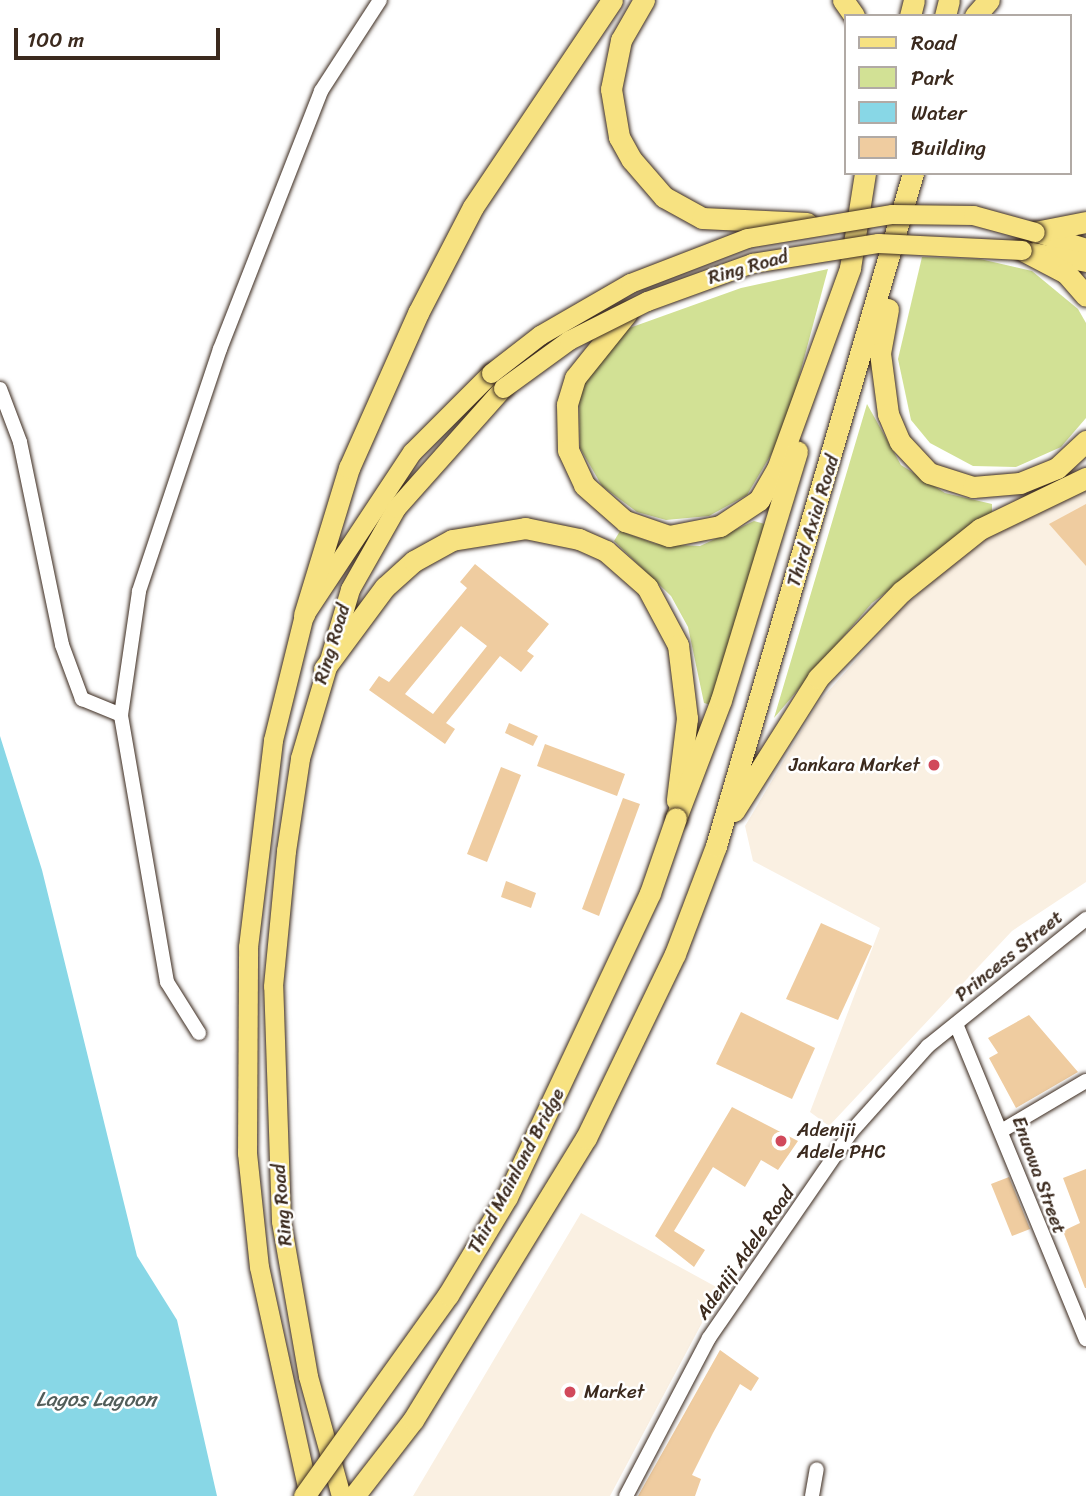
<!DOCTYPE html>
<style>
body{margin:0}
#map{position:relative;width:1086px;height:1496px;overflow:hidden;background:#fff;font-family:Sriracha,sans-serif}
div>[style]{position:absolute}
.built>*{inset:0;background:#faf0e2}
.green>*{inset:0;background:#d2e195}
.water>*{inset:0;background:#88d7e6}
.building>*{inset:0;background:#efcca0}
.roads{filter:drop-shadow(0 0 2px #3b2a1e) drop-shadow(0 0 2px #3b2a1e)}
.minor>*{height:14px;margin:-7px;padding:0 7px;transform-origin:7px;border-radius:7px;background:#fff}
.major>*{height:19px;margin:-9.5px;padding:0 9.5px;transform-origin:9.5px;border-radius:9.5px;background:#f7e281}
.highway>*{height:21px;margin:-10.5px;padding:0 10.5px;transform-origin:10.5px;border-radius:10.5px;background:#f7e281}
.bridges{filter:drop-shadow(0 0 2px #3b2a1e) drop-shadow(0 0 2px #3b2a1e)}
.major-bridge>*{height:19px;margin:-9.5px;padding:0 9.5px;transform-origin:9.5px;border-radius:9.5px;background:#f7e281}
.highway-bridge>*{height:21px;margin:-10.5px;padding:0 10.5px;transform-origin:10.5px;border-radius:10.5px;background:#f7e281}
.dots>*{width:19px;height:19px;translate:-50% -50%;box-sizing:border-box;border:4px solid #fff;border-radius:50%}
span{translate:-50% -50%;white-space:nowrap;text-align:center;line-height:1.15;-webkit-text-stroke:5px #fff;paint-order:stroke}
.street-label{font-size:19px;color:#3b2a1e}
.poi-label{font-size:19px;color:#3b2a1e}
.right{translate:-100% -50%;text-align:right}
.left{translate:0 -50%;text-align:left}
.water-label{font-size:21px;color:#525e5a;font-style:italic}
.legend{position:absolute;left:844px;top:14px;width:228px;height:161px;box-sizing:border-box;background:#fff;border:2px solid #b1aaa5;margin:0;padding:9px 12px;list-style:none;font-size:21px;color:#3b2a1e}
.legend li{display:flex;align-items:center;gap:14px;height:35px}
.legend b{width:35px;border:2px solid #b1aaa5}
.scale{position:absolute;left:14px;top:28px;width:206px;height:32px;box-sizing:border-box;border:4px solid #3b2a1e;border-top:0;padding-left:9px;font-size:21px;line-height:24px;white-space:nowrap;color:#3b2a1e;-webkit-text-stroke:5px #fff;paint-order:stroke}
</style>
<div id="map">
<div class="built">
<i style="clip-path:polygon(1086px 488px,1086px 882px,1012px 931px,829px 1126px,810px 1112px,880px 928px,753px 861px,745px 826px,818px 703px,903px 607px,977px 543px)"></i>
<i style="clip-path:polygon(581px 1213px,720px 1289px,610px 1496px,413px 1496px)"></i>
</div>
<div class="green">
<i style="clip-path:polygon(922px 257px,980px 259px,1032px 271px,1078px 309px,1086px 323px,1086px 418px,1061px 447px,1016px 467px,973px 466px,930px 443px,911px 420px,898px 359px)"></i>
<i style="clip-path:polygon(828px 269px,784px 433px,747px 495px,709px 516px,666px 520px,637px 512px,602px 486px,580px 448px,579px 389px,621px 331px,741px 288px)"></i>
<i style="clip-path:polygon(867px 404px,901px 465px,945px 493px,992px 504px,992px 513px,872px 603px,774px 718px)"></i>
<i style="clip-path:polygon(754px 521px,765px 524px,711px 705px,704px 703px,688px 627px,671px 596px,614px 541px,620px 531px,656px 544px,700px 546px)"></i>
</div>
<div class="water">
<i style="clip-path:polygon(0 736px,42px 870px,137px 1256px,177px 1320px,217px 1496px,0 1496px)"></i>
</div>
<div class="building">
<i style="clip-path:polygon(1086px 504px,1086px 566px,1049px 524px)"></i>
<i style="clip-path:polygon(evenodd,475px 564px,549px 624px,527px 651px,534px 656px,521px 672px,500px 656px,446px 723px,455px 729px,445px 744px,369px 690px,379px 676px,389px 682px,467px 588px,460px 582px,475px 564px,461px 626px,487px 646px,433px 714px,405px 694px,461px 626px)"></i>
<i style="clip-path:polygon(509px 723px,538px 736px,533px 746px,505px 733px)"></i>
<i style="clip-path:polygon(545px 744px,625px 774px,617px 796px,537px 766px)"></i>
<i style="clip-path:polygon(501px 767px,521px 775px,487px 862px,467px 854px)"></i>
<i style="clip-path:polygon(623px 798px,640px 804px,599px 916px,582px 909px)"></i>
<i style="clip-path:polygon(506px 881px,536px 893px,531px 908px,501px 897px)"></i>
<i style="clip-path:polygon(821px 923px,872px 946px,838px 1020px,786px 999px)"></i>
<i style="clip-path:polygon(741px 1012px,815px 1048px,792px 1099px,716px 1064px)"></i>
<i style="clip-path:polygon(1029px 1015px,1078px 1072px,1016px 1108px,989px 1058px,998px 1053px,988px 1038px)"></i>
<i style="clip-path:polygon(732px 1107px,798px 1141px,778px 1170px,761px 1160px,745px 1187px,713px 1167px,674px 1231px,705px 1250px,694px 1267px,655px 1236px)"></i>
<i style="clip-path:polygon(1086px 1169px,1086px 1288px,1085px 1288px,1063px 1231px,1080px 1223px,1063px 1178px)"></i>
<i style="clip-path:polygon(1009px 1177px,1030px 1229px,1012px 1236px,991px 1184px)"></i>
<i style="clip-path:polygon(720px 1350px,759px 1378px,751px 1391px,740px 1384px,713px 1433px,692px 1475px,701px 1479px,695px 1496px,638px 1496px)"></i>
</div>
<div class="roads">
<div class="minor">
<i style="left:0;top:389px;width:57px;rotate:69.3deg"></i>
<i style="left:20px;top:442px;width:207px;rotate:78.3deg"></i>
<i style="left:62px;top:645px;width:58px;rotate:69.7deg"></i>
<i style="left:82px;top:699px;width:42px;rotate:22.3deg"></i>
<i style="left:956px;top:1024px;width:341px;rotate:67.6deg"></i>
<i style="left:199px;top:1033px;width:60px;rotate:-122.1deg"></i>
<i style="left:167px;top:982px;width:271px;rotate:-99.8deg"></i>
<i style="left:121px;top:715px;width:125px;rotate:-81.7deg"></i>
<i style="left:139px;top:591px;width:255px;rotate:-71.5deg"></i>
<i style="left:220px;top:349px;width:277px;rotate:-68.6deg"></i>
<i style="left:321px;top:91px;width:108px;rotate:-57deg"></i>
<i style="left:1003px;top:1130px;width:96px;rotate:-30.6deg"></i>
<i style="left:626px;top:1496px;width:178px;rotate:-62.3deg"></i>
<i style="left:709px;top:1338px;width:250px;rotate:-55.4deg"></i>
<i style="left:851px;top:1132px;width:115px;rotate:-48.2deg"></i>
<i style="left:928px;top:1046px;width:203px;rotate:-38.8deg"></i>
<i style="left:812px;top:1496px;width:27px;rotate:-80deg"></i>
</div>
<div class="major">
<i style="left:1035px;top:232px;width:53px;rotate:17.4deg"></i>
<i style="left:1033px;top:252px;width:54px;rotate:10.7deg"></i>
<i style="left:309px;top:1496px;width:234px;rotate:-102.3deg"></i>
<i style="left:259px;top:1267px;width:115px;rotate:-96deg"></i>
<i style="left:247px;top:1153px;width:206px;rotate:-89.7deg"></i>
<i style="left:248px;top:947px;width:209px;rotate:-83.1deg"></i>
<i style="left:273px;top:740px;width:129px;rotate:-76.1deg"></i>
<i style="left:304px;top:615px;width:196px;rotate:-56.5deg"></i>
<i style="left:412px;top:452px;width:112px;rotate:-45deg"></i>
<i style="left:341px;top:1496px;width:124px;rotate:-105.4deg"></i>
<i style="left:308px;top:1376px;width:157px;rotate:-99.9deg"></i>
<i style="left:281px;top:1221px;width:235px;rotate:-91.9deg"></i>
<i style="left:273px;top:986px;width:136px;rotate:-84.5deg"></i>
<i style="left:286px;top:851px;width:94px;rotate:-81.4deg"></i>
<i style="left:300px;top:758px;width:176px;rotate:-73.5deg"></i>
<i style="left:350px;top:589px;width:93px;rotate:-60.4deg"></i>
<i style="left:396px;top:508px;width:161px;rotate:-48.3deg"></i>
</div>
<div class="highway">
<i style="left:644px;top:0;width:46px;rotate:119.9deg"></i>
<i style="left:621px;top:40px;width:50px;rotate:101.5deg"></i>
<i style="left:611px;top:89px;width:49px;rotate:80.5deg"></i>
<i style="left:619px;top:137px;width:26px;rotate:61deg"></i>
<i style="left:632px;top:160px;width:49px;rotate:49.1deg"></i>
<i style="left:664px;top:197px;width:43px;rotate:28.9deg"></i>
<i style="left:702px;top:218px;width:105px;rotate:2.7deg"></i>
<i style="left:843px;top:0;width:19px;rotate:55deg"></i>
<i style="left:910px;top:16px;width:16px;rotate:-76deg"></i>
<i style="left:945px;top:16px;width:16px;rotate:-76deg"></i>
<i style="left:975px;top:16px;width:21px;rotate:-49deg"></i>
<i style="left:1035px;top:232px;width:52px;rotate:-11.1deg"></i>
<i style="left:1022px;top:250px;width:50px;rotate:27.6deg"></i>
<i style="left:1066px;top:273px;width:30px;rotate:49deg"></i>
<i style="left:888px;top:309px;width:45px;rotate:100.3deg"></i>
<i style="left:880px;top:353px;width:62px;rotate:82.5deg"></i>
<i style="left:888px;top:414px;width:30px;rotate:67deg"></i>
<i style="left:900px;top:442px;width:42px;rotate:46.9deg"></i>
<i style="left:929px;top:473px;width:46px;rotate:17.7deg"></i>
<i style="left:973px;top:487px;width:47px;rotate:-4.9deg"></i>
<i style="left:1020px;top:483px;width:40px;rotate:-22deg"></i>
<i style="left:1057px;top:468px;width:40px;rotate:-43deg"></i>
<i style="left:627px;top:313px;width:83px;rotate:128.7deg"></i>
<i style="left:575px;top:378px;width:28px;rotate:107deg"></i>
<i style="left:567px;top:405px;width:45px;rotate:88.7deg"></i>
<i style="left:568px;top:450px;width:38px;rotate:65deg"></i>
<i style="left:584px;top:485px;width:55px;rotate:41.3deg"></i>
<i style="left:625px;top:521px;width:46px;rotate:18.8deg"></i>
<i style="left:669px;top:536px;width:52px;rotate:-11.1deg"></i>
<i style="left:720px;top:526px;width:47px;rotate:-33.7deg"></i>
<i style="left:759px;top:500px;width:36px;rotate:-60deg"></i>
<i style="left:777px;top:469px;width:214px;rotate:-70deg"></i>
<i style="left:850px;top:268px;width:96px;rotate:-81deg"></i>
<i style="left:304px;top:615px;width:154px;rotate:-73deg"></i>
<i style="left:349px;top:468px;width:170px;rotate:-66deg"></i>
<i style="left:418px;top:313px;width:119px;rotate:-62.6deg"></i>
<i style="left:473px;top:207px;width:249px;rotate:-56.1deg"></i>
<i style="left:324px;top:669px;width:102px;rotate:-53.4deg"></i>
<i style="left:385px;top:587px;width:39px;rotate:-42deg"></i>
<i style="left:414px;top:561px;width:43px;rotate:-28.9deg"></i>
<i style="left:452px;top:540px;width:74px;rotate:-9.3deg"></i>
<i style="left:525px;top:528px;width:55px;rotate:11.5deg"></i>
<i style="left:579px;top:539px;width:30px;rotate:24deg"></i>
<i style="left:606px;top:551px;width:55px;rotate:41.3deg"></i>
<i style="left:647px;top:587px;width:66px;rotate:61.9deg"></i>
<i style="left:678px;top:645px;width:74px;rotate:83deg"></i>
<i style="left:687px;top:718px;width:83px;rotate:97deg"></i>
<i style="left:734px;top:811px;width:157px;rotate:-57.7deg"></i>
<i style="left:818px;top:678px;width:120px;rotate:-46deg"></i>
<i style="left:901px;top:592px;width:101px;rotate:-38.6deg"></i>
<i style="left:980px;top:529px;width:118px;rotate:-25.7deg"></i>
<i style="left:676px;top:818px;width:126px;rotate:-69.1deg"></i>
<i style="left:721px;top:700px;width:260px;rotate:-73deg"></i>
<i style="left:354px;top:1496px;width:96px;rotate:-52.2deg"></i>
<i style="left:413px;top:1420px;width:331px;rotate:-58.5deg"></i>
<i style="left:586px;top:1138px;width:204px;rotate:-64.2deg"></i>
<i style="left:675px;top:954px;width:116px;rotate:-69.2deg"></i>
<i style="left:716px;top:846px;width:701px;rotate:-73.68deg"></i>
</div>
</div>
<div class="bridges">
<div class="major-bridge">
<i style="left:491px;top:373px;width:62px;rotate:-37.8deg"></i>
<i style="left:540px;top:335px;width:104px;rotate:-30deg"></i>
<i style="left:630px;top:283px;width:125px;rotate:-21deg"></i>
<i style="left:747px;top:238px;width:147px;rotate:-9.4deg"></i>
<i style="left:892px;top:214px;width:81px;rotate:0.7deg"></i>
<i style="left:973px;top:215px;width:64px;rotate:15.3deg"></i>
<i style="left:503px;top:388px;width:82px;rotate:-36deg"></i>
<i style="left:569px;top:340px;width:87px;rotate:-26.6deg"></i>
<i style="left:647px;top:301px;width:112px;rotate:-19.9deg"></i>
<i style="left:752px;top:263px;width:128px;rotate:-9deg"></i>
<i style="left:878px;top:243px;width:144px;rotate:2.8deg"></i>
</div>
<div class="highway-bridge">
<i style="left:304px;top:1496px;width:247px;rotate:-54.4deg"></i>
<i style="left:448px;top:1295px;width:114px;rotate:-59deg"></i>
<i style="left:507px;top:1197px;width:336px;rotate:-64.8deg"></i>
<i style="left:650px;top:893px;width:79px;rotate:-70.9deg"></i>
</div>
</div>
<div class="dots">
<i style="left:934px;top:765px;background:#d1495b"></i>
<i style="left:781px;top:1141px;background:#d1495b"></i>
<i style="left:570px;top:1392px;background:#d1495b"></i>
</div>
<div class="street-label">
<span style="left:748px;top:267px;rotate:-16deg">Ring Road</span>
<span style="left:813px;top:521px;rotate:-73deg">Third Axial Road</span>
<span style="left:332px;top:644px;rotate:-73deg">Ring Road</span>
<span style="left:1009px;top:956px;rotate:-39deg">Princess Street</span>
<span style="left:516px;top:1171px;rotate:-62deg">Third Mainland Bridge</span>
<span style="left:1039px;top:1175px;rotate:70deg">Enuowa Street</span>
<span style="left:282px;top:1205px;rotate:-95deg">Ring Road</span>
<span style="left:745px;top:1253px;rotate:-55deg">Adeniji Adele Road</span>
</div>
<div class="poi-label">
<span class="right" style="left:920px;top:765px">Jankara Market</span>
<span class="left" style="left:797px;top:1141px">Adeniji<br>Adele PHC</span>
<span class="left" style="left:584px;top:1392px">Market</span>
</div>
<div class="water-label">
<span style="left:96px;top:1399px">Lagos Lagoon</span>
</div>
<ul class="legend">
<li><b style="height:9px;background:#f7e281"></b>Road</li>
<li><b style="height:19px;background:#d2e195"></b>Park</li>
<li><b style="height:19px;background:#88d7e6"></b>Water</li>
<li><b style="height:19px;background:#efcca0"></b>Building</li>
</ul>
<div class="scale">100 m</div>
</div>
